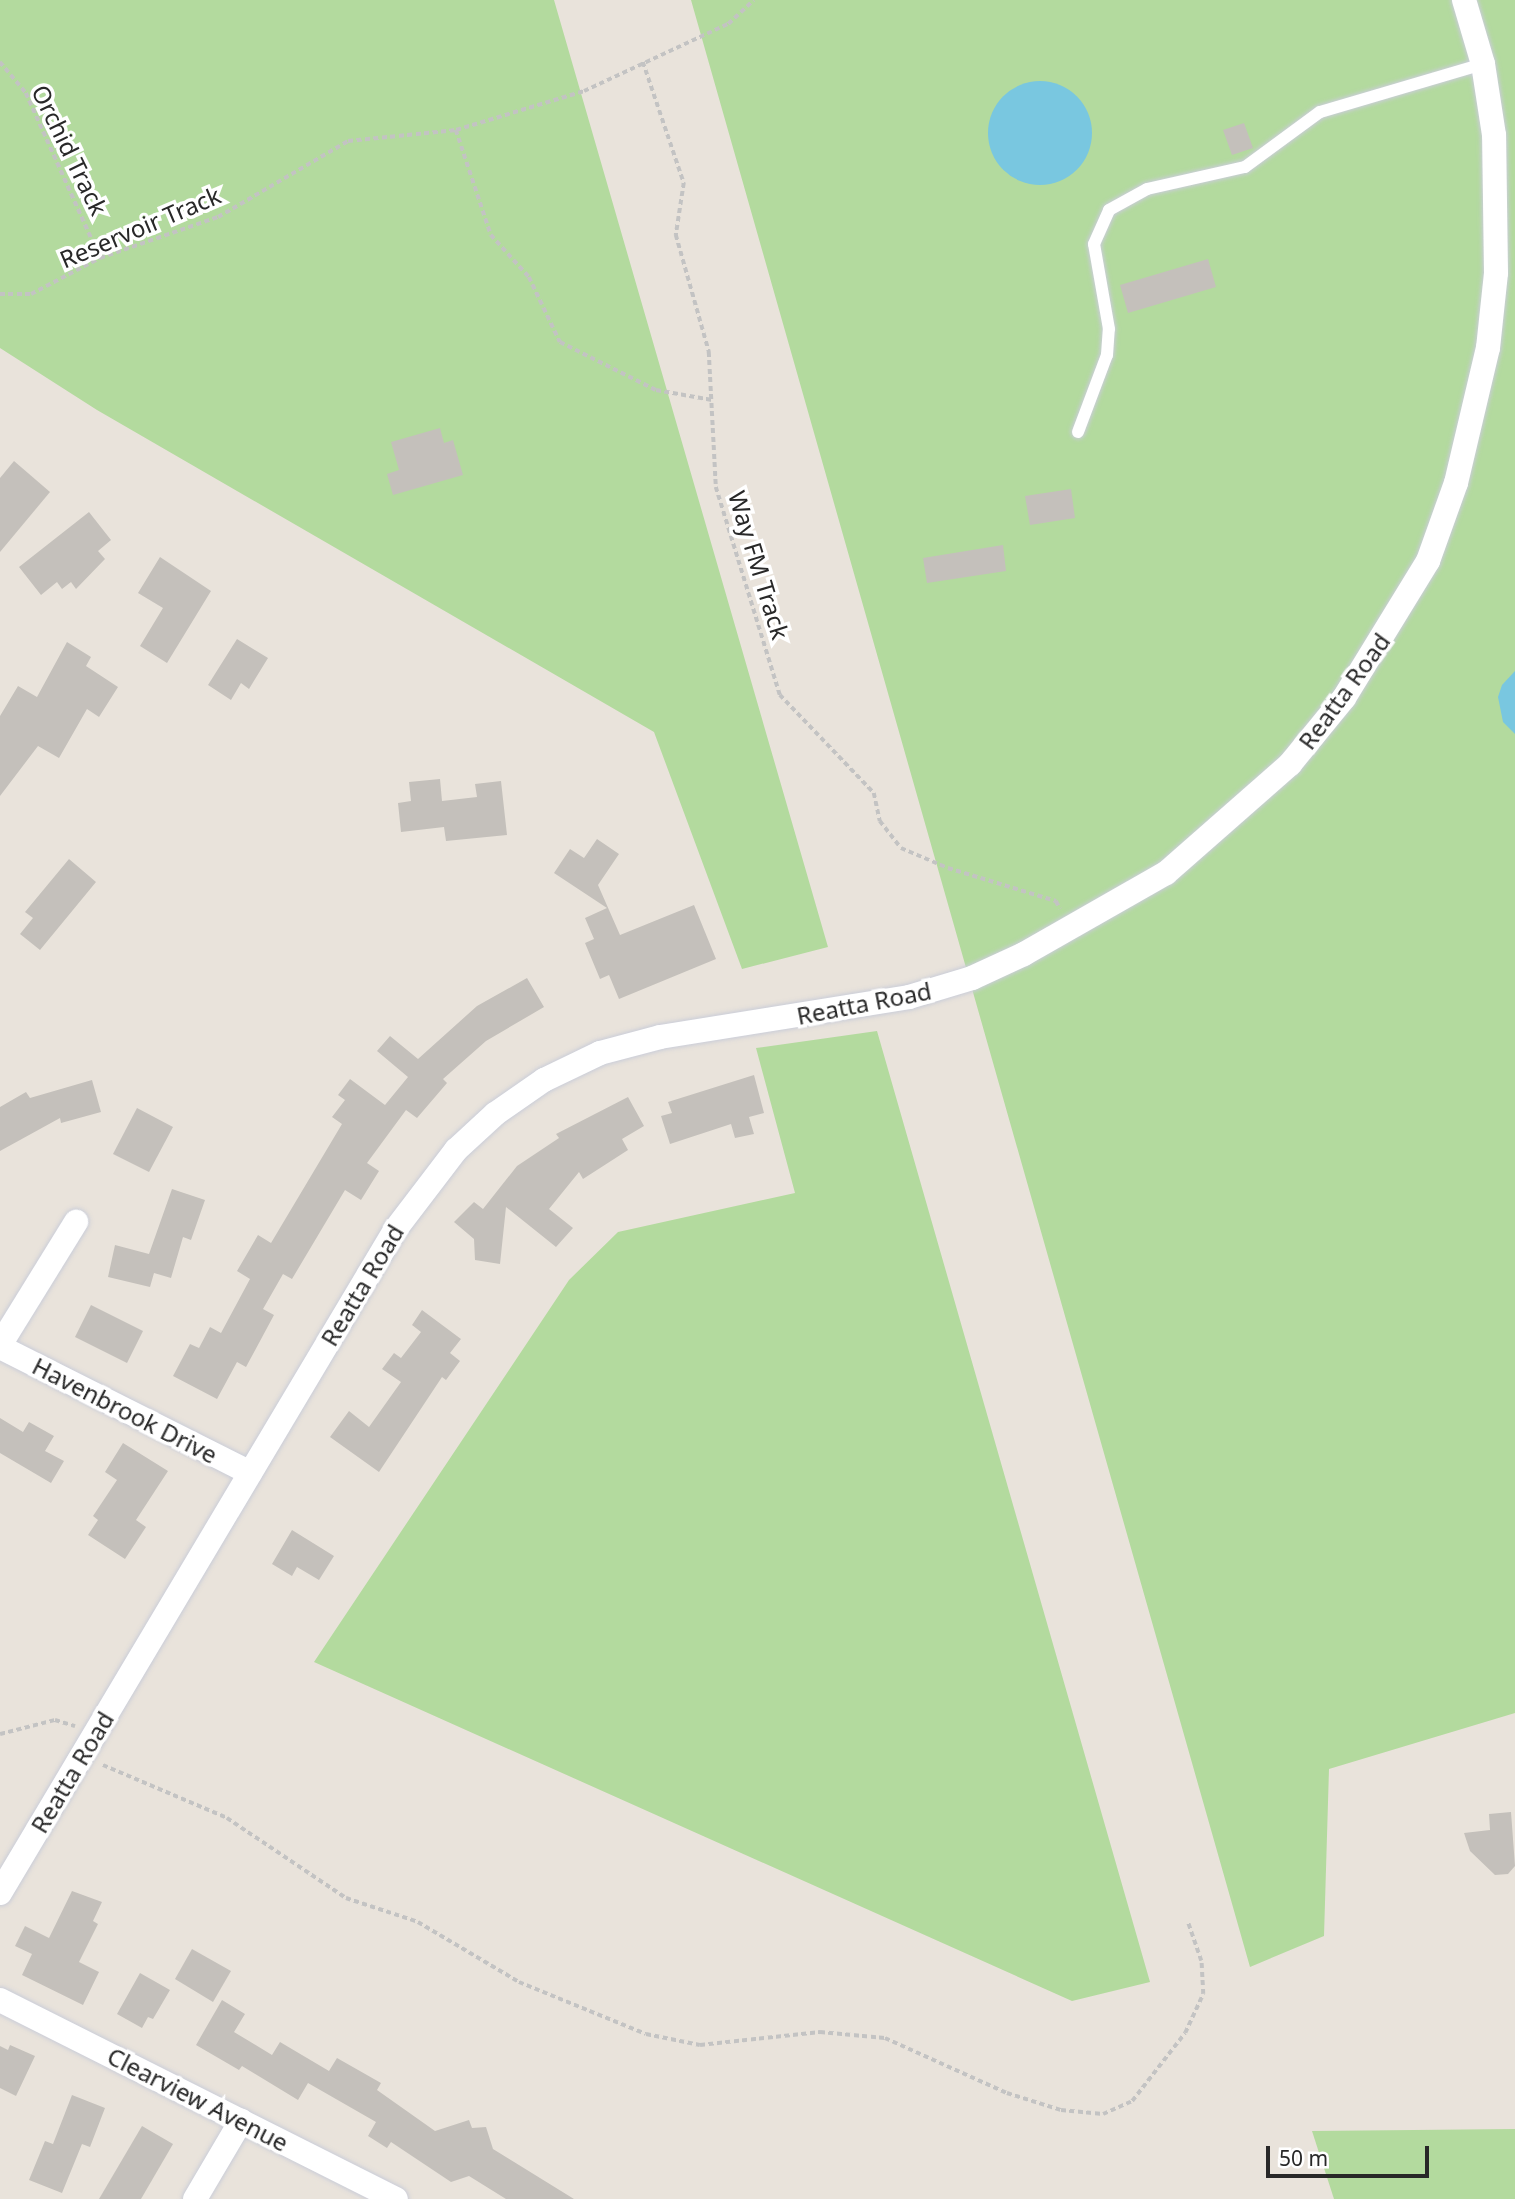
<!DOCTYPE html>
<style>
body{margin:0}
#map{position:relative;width:1515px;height:2199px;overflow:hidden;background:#e9e3db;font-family:"Noto Sans",sans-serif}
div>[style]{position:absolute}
.green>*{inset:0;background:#b3da9e}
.water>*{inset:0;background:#79c7e0}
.round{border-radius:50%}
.building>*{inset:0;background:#c4c0bb}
.path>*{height:3.5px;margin-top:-1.75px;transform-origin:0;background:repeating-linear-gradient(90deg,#c3c3c3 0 5px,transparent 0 8.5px)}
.roads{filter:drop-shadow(0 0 2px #cacdd8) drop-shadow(0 0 2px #cacdd8)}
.lane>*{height:12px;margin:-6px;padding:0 6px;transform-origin:6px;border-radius:6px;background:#fff}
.street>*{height:24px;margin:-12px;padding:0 12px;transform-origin:12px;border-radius:12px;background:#fff}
span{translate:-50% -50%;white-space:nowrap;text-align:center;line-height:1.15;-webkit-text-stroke:7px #fff;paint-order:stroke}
.street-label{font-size:24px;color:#282828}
.scale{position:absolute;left:1266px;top:2146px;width:163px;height:32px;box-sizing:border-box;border:4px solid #282828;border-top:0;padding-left:9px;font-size:21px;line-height:24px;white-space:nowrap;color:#282828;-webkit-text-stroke:5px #fff;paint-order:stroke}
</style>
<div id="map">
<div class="green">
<i style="clip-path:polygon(0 0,554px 0,828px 947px,742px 969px,654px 732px,97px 410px,0 348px)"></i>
<i style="clip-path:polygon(691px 0,1515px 0,1515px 1713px,1329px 1769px,1324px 1936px,1250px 1967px)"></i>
<i style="clip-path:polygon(877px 1031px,1150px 1982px,1072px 2001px,314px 1662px,569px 1280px,618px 1232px,795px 1193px,756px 1048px)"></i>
<i style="clip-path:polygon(1515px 2129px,1515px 2199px,1334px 2199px,1312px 2131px)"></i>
</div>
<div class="water">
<i class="round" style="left:988px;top:81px;width:104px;height:104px"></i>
<i style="clip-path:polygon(1515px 671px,1515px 734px,1503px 722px,1498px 697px,1502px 685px)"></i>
</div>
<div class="building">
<i style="clip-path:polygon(1244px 123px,1253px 148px,1232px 155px,1223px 130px)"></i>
<i style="clip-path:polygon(1208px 259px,1216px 287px,1128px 313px,1120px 285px)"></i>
<i style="clip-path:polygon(440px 428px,444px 443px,453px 440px,463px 475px,393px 495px,387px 474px,399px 470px,391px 442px)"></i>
<i style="clip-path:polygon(14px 461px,50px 492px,0 552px,0 478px)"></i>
<i style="clip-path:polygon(1071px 489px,1075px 518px,1030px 525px,1025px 496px)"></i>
<i style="clip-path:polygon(89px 512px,111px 540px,98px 551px,105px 559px,76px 589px,71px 582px,62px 589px,57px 582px,41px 595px,19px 567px)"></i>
<i style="clip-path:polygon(1003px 545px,1006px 571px,927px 583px,923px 558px)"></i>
<i style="clip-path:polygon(160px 557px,211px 591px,167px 663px,140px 646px,163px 608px,138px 593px)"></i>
<i style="clip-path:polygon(237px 639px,268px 658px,249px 689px,241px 683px,231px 700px,208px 685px)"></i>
<i style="clip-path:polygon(67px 642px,91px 657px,86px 666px,118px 687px,99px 717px,87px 709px,59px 758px,38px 746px,0 796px,0 716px,18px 686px,37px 697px)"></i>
<i style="clip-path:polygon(440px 779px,442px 801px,477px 797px,475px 784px,501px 781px,507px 835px,446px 841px,444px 827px,401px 832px,398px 803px,411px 801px,409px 782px)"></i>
<i style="clip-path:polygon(597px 839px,619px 854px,598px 885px,620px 935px,694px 905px,716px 959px,619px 999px,609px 975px,600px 979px,585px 943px,594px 939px,585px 918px,607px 908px,554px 873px,570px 849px,584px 858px)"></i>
<i style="clip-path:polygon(69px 859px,96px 882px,40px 950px,20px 934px,33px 918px,25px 912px)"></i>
<i style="clip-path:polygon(527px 978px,544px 1007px,486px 1041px,443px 1079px,447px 1083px,417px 1118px,406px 1110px,367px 1163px,379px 1171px,361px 1200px,345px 1190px,292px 1279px,283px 1274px,263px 1309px,274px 1315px,246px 1367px,237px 1362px,217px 1399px,173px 1376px,190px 1344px,199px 1348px,210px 1327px,221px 1333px,250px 1279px,237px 1271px,258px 1235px,271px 1243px,342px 1124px,332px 1117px,345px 1100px,338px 1095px,350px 1079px,385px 1105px,408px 1077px,377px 1051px,390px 1036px,418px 1059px,477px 1006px)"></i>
<i style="clip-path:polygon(754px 1075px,764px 1113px,749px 1117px,754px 1134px,735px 1138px,731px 1124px,670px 1144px,661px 1116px,672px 1113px,668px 1102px)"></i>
<i style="clip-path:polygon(92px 1080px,101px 1112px,61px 1123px,60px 1118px,0 1151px,0 1107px,26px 1092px,30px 1098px)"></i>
<i style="clip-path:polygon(628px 1097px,644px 1126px,622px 1139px,628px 1150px,583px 1179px,579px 1172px,549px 1209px,573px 1228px,556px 1247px,506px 1207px,500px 1264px,475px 1260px,474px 1239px,454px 1222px,474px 1202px,483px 1209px,517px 1166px,559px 1138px,556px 1134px)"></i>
<i style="clip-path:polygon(137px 1108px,173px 1127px,149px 1172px,113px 1154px)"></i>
<i style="clip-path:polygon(172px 1189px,205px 1200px,191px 1240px,183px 1237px,171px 1278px,154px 1273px,150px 1287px,108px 1277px,115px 1245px,149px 1254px)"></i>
<i style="clip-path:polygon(91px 1305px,143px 1331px,127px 1363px,75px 1337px)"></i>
<i style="clip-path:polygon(422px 1310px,461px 1339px,450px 1353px,460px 1361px,446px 1380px,442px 1377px,379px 1472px,330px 1437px,349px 1411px,369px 1427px,401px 1382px,382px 1369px,394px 1353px,401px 1358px,421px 1332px,412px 1325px)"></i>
<i style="clip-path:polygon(0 1418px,23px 1432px,29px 1422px,54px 1436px,45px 1451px,64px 1461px,51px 1483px,0 1453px)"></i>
<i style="clip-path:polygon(123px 1443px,168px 1471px,136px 1520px,146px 1527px,125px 1559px,88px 1535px,98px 1520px,93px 1516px,117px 1480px,105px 1472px)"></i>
<i style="clip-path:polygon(292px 1530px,334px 1556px,319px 1580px,297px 1567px,292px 1576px,272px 1564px)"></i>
<i style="clip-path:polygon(1511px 1812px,1515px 1866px,1508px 1874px,1495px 1875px,1470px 1851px,1464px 1833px,1490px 1830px,1489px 1814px)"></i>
<i style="clip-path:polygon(72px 1891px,102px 1902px,93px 1921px,98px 1924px,79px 1962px,99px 1972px,83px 2005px,22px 1975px,32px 1954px,15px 1946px,25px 1926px,49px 1938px)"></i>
<i style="clip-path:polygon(192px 1949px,231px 1971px,213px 2002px,175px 1979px)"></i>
<i style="clip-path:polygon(140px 1973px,170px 1990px,153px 2019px,148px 2017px,142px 2028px,117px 2014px)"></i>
<i style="clip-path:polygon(222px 2000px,245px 2014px,234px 2032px,272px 2055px,280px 2042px,329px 2071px,337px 2058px,381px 2083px,377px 2090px,435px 2131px,469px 2120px,472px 2128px,486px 2127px,493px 2149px,574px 2199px,506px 2199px,469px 2176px,451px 2182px,391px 2142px,387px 2148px,368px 2136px,376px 2122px,308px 2083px,298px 2100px,242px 2066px,239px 2070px,196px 2045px)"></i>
<i style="clip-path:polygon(10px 2045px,35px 2056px,16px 2096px,0 2088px,0 2046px,8px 2050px)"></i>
<i style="clip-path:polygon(72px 2095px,105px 2108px,90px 2147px,82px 2144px,62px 2193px,29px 2180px,45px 2141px,53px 2144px)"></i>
<i style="clip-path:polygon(142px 2126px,173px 2144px,141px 2199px,99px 2199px)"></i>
</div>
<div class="path">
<i style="left:0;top:62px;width:40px;rotate:50deg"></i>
<i style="left:26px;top:93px;width:181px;rotate:65.8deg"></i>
<i style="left:643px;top:62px;width:128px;rotate:71.3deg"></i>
<i style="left:684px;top:183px;width:53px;rotate:98.7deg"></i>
<i style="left:676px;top:235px;width:122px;rotate:74.2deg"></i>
<i style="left:709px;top:352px;width:135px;rotate:87deg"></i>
<i style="left:716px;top:487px;width:218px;rotate:72.9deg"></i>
<i style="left:780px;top:695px;width:136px;rotate:46.2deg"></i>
<i style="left:874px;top:793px;width:29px;rotate:78deg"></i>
<i style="left:880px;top:821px;width:34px;rotate:52deg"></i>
<i style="left:901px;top:848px;width:51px;rotate:23.1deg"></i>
<i style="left:948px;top:868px;width:113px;rotate:17deg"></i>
<i style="left:1056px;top:901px;width:9px;rotate:63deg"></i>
<i style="left:456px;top:130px;width:111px;rotate:71.6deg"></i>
<i style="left:491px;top:235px;width:57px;rotate:47.9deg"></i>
<i style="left:529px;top:277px;width:72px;rotate:64.5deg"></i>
<i style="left:560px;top:342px;width:107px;rotate:26.6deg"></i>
<i style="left:656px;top:390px;width:57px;rotate:10.1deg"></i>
<i style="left:0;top:294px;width:31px"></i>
<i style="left:31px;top:294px;width:78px;rotate:-27.6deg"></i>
<i style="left:100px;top:258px;width:125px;rotate:-19.2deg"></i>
<i style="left:218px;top:217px;width:151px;rotate:-30.3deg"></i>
<i style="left:348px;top:141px;width:109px;rotate:-5.8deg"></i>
<i style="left:456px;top:130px;width:134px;rotate:-16.9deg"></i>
<i style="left:584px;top:91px;width:159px;rotate:-25deg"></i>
<i style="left:728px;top:24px;width:35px;rotate:-43deg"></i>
<i style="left:0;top:1734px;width:57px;rotate:-14.3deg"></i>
<i style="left:55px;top:1720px;width:21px;rotate:17deg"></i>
<i style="left:103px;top:1765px;width:135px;rotate:23.1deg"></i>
<i style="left:227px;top:1818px;width:143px;rotate:33.9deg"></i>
<i style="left:346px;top:1898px;width:76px;rotate:18.4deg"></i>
<i style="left:418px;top:1922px;width:117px;rotate:30.7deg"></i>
<i style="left:519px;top:1982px;width:137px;rotate:22.3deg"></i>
<i style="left:646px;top:2034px;width:55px;rotate:11.5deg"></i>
<i style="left:700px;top:2045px;width:121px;rotate:-6.2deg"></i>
<i style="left:820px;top:2032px;width:65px;rotate:5.3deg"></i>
<i style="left:885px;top:2038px;width:134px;rotate:24.3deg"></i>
<i style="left:1007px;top:2093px;width:57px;rotate:17.5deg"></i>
<i style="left:1061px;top:2110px;width:42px;rotate:5.4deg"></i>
<i style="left:1103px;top:2114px;width:32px;rotate:-24deg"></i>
<i style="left:1132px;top:2101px;width:86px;rotate:-52.1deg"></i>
<i style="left:1185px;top:2033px;width:43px;rotate:-65.2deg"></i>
<i style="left:1203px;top:1994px;width:33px;rotate:-93deg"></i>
<i style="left:1201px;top:1961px;width:40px;rotate:-108.9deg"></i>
</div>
<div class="roads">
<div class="lane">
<i style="left:1078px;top:432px;width:82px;rotate:-69.4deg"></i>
<i style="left:1107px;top:355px;width:26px;rotate:-86deg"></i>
<i style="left:1109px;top:329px;width:86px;rotate:-100deg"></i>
<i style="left:1094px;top:244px;width:37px;rotate:-66deg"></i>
<i style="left:1109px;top:210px;width:43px;rotate:-28.9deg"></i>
<i style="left:1147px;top:189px;width:100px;rotate:-12.7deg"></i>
<i style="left:1245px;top:167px;width:93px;rotate:-36.3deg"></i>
<i style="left:1320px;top:112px;width:170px;rotate:-16.4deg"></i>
</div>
<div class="street">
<i style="left:0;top:1345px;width:145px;rotate:-58.3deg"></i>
<i style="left:0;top:1347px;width:280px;rotate:26.7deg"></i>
<i style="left:0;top:1893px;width:772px;rotate:-59.21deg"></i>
<i style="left:395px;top:1230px;width:101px;rotate:-52.7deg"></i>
<i style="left:456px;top:1150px;width:53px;rotate:-42.7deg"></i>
<i style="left:495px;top:1114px;width:60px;rotate:-34.8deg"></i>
<i style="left:544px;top:1080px;width:62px;rotate:-25.7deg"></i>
<i style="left:600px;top:1053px;width:62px;rotate:-14.9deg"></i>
<i style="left:660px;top:1037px;width:252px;rotate:-9.1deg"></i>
<i style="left:909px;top:997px;width:66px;rotate:-16.8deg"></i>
<i style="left:972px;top:978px;width:57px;rotate:-24.8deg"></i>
<i style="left:1024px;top:954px;width:163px;rotate:-29.7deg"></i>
<i style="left:1166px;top:873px;width:165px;rotate:-41.3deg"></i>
<i style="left:1290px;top:764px;width:85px;rotate:-50.7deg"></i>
<i style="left:1344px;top:698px;width:161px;rotate:-58.5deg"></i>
<i style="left:1428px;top:561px;width:83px;rotate:-70.3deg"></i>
<i style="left:1456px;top:483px;width:139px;rotate:-76.7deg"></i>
<i style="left:1488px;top:348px;width:75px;rotate:-83.9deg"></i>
<i style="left:1496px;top:273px;width:138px;rotate:-90.8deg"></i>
<i style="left:1494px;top:135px;width:72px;rotate:-98.8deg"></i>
<i style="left:1483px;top:64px;width:67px;rotate:-106.5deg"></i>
<i style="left:0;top:2000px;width:443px;rotate:26.7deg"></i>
<i style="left:195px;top:2199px;width:91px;rotate:-59.5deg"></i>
</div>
</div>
<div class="street-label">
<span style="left:70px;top:150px;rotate:64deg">Orchid Track</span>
<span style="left:140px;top:227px;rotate:-23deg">Reservoir Track</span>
<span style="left:759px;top:565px;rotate:73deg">Way FM Track</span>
<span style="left:1344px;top:691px;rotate:-54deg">Reatta Road</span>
<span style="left:864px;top:1003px;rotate:-11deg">Reatta Road</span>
<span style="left:362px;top:1285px;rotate:-59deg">Reatta Road</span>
<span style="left:125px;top:1410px;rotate:27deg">Havenbrook Drive</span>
<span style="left:72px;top:1772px;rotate:-59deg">Reatta Road</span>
<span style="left:198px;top:2099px;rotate:27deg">Clearview Avenue</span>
</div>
<div class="scale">50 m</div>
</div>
